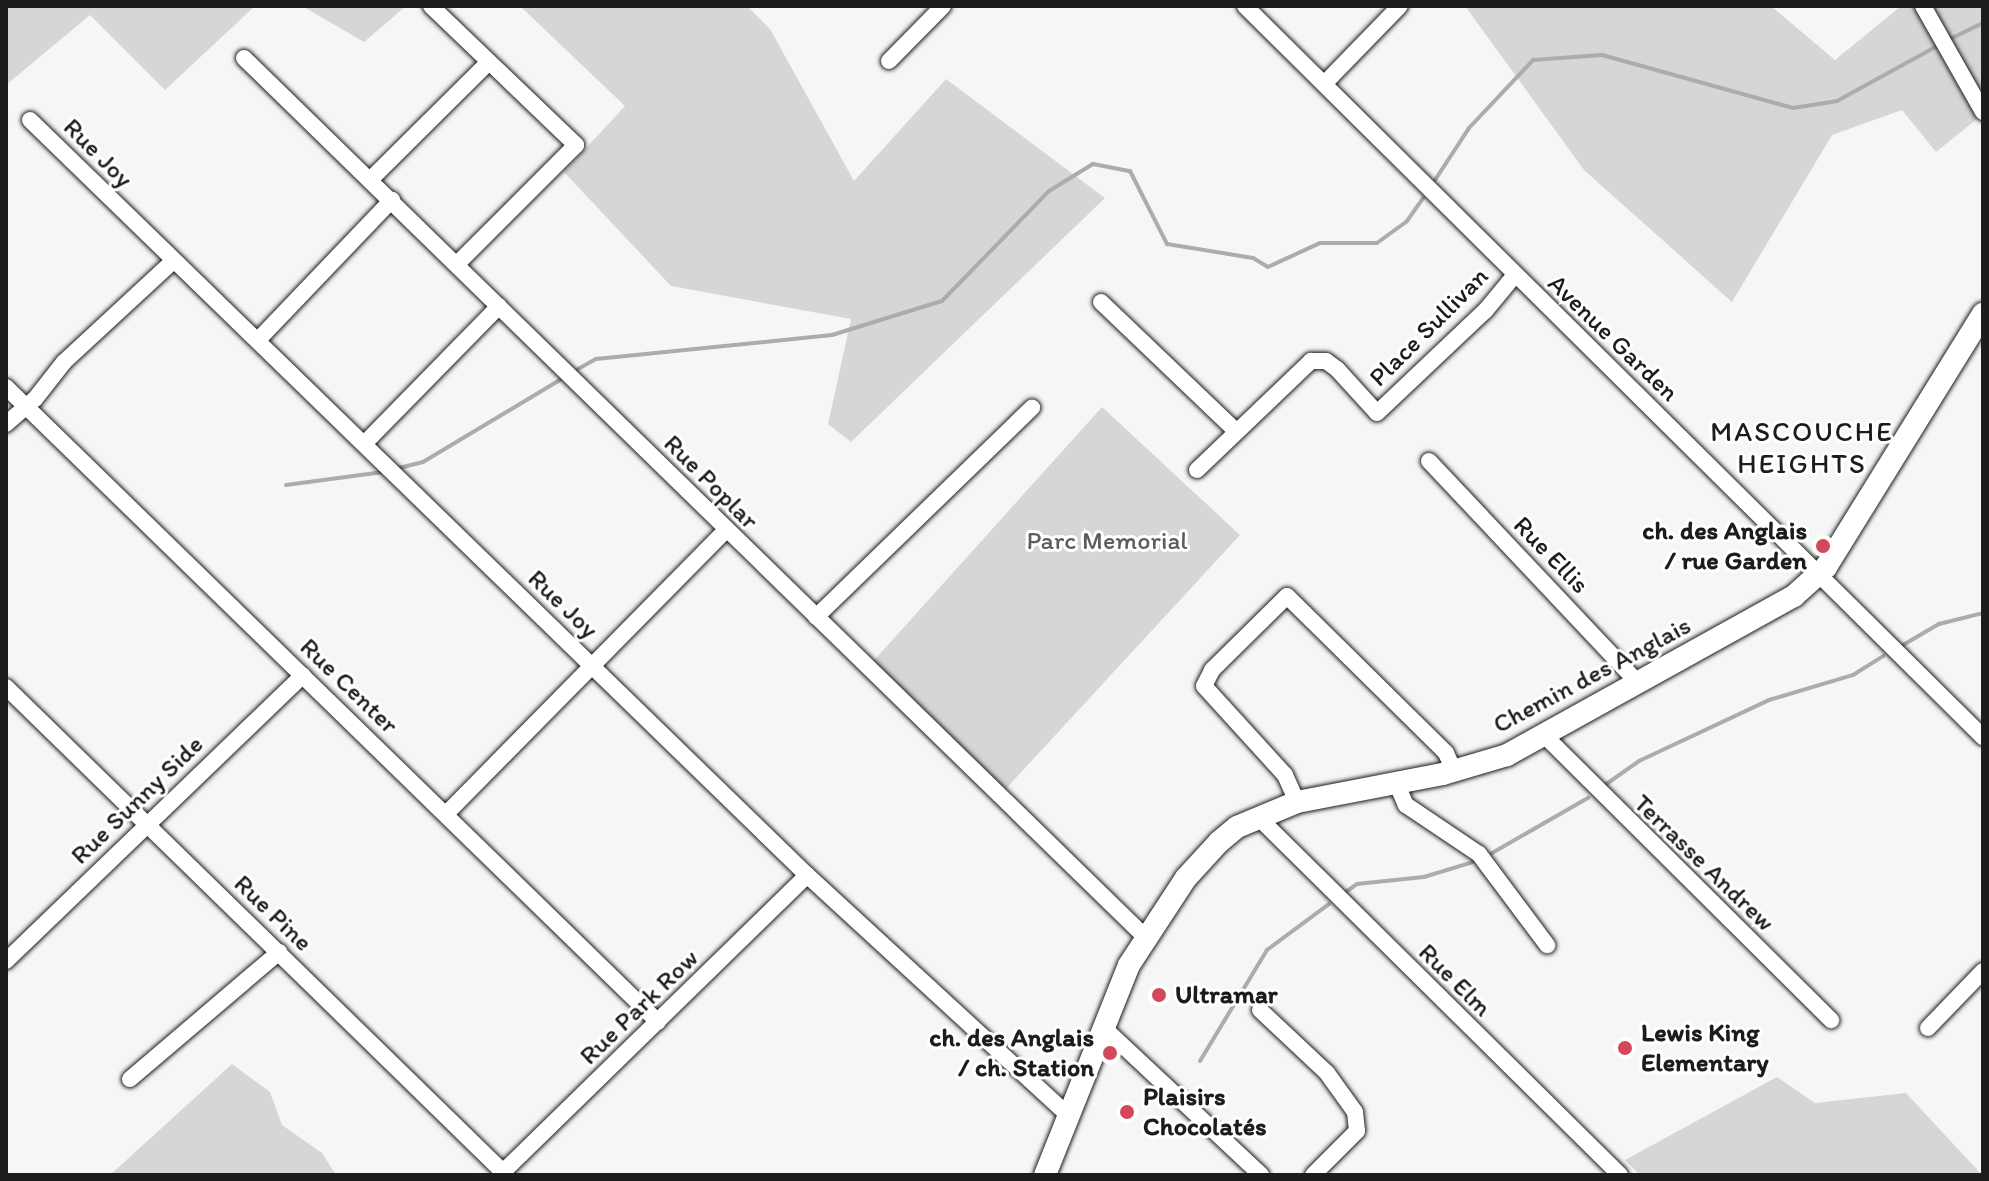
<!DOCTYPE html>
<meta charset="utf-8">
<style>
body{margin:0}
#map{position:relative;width:1989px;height:1181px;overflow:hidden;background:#f6f6f6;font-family:Itim,sans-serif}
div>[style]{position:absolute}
.green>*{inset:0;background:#d6d6d6}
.stream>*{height:4px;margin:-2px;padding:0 2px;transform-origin:2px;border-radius:2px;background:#acacac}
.roads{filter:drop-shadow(0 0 2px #1c1c1c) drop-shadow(0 0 2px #1c1c1c)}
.street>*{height:16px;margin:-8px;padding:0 8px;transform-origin:8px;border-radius:8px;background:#fff}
.secondary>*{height:22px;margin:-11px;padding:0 11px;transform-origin:11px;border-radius:11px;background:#fff}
.dots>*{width:22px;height:22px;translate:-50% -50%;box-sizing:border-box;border:4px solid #fff;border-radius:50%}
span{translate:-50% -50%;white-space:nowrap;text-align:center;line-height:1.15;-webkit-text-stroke:6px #fff;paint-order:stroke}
.street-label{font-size:26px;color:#1c1c1c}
.poi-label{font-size:26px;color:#1c1c1c;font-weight:700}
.right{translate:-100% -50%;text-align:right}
.left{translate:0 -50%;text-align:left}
.park-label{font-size:26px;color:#5d5d5d}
.neighbourhood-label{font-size:28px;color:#1c1c1c;letter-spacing:2px}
.frame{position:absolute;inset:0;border:8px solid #1c1c1c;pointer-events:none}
</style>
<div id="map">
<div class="green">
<i style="clip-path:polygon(6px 6px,255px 6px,165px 90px,90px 15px,6px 85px)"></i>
<i style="clip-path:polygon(302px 6px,406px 6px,364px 42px)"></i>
<i style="clip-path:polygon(520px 6px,747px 6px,770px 29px,854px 181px,946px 79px,1105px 198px,851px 442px,828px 424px,851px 319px,671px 286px,564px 172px,625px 106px)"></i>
<i style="clip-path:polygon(1465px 6px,1771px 6px,1835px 60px,1901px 6px,1983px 6px,1983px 114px,1936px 152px,1902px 110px,1832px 135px,1732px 302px,1584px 170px)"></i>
<i style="clip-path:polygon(1102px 407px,1240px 535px,1002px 793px,869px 666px)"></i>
<i style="clip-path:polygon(232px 1064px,270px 1092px,282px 1125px,322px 1153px,336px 1175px,110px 1175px)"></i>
<i style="clip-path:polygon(1777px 1077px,1815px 1103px,1906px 1093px,1982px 1175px,1640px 1175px,1625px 1160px)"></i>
</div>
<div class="stream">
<i style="left:1948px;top:40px;width:39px;rotate:-26deg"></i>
<i style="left:1435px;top:180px;width:62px;rotate:-56.8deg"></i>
<i style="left:1469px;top:128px;width:93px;rotate:-46.7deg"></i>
<i style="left:1533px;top:60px;width:69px;rotate:-4.1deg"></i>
<i style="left:1602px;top:55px;width:198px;rotate:15.5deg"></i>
<i style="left:1793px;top:108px;width:45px;rotate:-9deg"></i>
<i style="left:1837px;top:101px;width:119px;rotate:-28.7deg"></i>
<i style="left:578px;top:369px;width:21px;rotate:-29deg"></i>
<i style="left:596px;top:359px;width:237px;rotate:-5.8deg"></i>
<i style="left:832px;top:335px;width:115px;rotate:-17.2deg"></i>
<i style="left:942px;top:301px;width:153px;rotate:-45.8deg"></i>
<i style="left:1049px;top:191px;width:52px;rotate:-31.5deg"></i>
<i style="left:1093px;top:164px;width:38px;rotate:11deg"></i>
<i style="left:1130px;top:171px;width:82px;rotate:63.1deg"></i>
<i style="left:1167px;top:244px;width:87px;rotate:9.2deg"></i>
<i style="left:1253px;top:258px;width:17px;rotate:31deg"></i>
<i style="left:1268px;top:267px;width:57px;rotate:-24.8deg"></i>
<i style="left:1320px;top:243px;width:57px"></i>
<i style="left:1377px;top:243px;width:37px;rotate:-36deg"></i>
<i style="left:1407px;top:221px;width:28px;rotate:-55deg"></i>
<i style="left:395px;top:469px;width:29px;rotate:-14deg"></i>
<i style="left:423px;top:462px;width:160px;rotate:-30.9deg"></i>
<i style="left:286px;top:485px;width:98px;rotate:-7.6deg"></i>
<i style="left:1903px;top:645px;width:42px;rotate:-30.3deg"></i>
<i style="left:1939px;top:624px;width:45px;rotate:-14deg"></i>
<i style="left:1605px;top:785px;width:42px;rotate:-35.2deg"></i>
<i style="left:1639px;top:761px;width:144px;rotate:-25.1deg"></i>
<i style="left:1769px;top:700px;width:88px;rotate:-16.6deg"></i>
<i style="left:1853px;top:675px;width:36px;rotate:-32deg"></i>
<i style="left:1492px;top:853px;width:111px;rotate:-29.8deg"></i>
<i style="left:1347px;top:891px;width:12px;rotate:-35deg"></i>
<i style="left:1357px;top:884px;width:67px;rotate:-6deg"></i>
<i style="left:1424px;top:877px;width:51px;rotate:-17deg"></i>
<i style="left:1200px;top:1061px;width:130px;rotate:-58.9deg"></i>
<i style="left:1267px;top:950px;width:77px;rotate:-36.6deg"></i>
</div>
<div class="roads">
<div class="street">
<i style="left:431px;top:6px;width:201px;rotate:43.8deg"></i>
<i style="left:576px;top:145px;width:167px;rotate:135deg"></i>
<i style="left:1245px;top:6px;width:1039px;rotate:44.73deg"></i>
<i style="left:1923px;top:6px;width:122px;rotate:60.5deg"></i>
<i style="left:244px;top:58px;width:1260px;rotate:44.29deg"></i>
<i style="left:889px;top:61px;width:77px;rotate:-45.5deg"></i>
<i style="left:1325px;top:83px;width:107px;rotate:-45.8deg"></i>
<i style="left:30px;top:120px;width:1083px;rotate:44.18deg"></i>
<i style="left:807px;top:875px;width:355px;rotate:42.6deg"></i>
<i style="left:371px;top:179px;width:166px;rotate:-44.8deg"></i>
<i style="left:1101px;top:302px;width:187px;rotate:43.7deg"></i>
<i style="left:258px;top:340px;width:194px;rotate:-46.3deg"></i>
<i style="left:6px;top:387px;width:910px;rotate:44.24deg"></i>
<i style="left:6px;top:424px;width:38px;rotate:-41deg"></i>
<i style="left:35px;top:399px;width:47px;rotate:-51.9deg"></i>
<i style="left:64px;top:362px;width:149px;rotate:-42.8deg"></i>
<i style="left:364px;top:444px;width:193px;rotate:-45.6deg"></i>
<i style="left:1429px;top:461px;width:305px;rotate:46.7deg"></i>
<i style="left:1197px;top:470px;width:158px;rotate:-43.7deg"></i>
<i style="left:1311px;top:361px;width:15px"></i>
<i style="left:1326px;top:361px;width:14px;rotate:36deg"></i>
<i style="left:1337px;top:369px;width:59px;rotate:47.7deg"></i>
<i style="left:1377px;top:413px;width:150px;rotate:-43.4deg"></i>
<i style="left:1486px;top:310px;width:44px;rotate:-50.5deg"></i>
<i style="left:816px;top:617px;width:301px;rotate:-44.1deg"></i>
<i style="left:6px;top:687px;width:699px;rotate:44.3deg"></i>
<i style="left:1546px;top:737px;width:402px;rotate:44.8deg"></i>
<i style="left:1396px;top:782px;width:25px;rotate:67deg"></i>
<i style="left:1406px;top:805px;width:88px;rotate:33.9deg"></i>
<i style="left:1479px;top:854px;width:114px;rotate:53.2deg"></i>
<i style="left:1297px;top:802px;width:30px;rotate:-114deg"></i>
<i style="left:1285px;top:775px;width:120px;rotate:-132.3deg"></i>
<i style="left:1204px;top:686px;width:18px;rotate:-63deg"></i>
<i style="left:1212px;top:670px;width:105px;rotate:-44.6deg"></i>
<i style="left:1287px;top:596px;width:223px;rotate:44.6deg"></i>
<i style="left:1446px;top:753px;width:20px;rotate:66deg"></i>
<i style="left:446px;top:814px;width:399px;rotate:-45.4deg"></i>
<i style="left:1258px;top:817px;width:509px;rotate:44.68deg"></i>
<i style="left:6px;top:961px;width:412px;rotate:-43.9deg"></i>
<i style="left:1260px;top:1010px;width:92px;rotate:43.2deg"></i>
<i style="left:1327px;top:1073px;width:48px;rotate:54.3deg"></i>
<i style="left:1355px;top:1112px;width:19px;rotate:84deg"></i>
<i style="left:1357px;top:1131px;width:62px;rotate:135deg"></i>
<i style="left:1104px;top:1028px;width:215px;rotate:43.1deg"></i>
<i style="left:1928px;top:1028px;width:79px;rotate:-46deg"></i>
<i style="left:130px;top:1079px;width:196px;rotate:-40.4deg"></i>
<i style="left:503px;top:1172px;width:425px;rotate:-44.3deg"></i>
</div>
<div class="secondary">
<i style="left:1045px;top:1175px;width:226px;rotate:-68.2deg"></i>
<i style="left:1129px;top:965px;width:104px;rotate:-56.8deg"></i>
<i style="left:1186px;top:878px;width:49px;rotate:-47.5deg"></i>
<i style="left:1219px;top:842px;width:23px;rotate:-40deg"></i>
<i style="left:1237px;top:827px;width:65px;rotate:-22.6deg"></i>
<i style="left:1297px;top:802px;width:149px;rotate:-10.9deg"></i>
<i style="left:1443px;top:774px;width:67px;rotate:-16.5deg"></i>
<i style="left:1507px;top:755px;width:328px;rotate:-29deg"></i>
<i style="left:1794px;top:596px;width:43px;rotate:-42.2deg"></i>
<i style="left:1826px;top:567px;width:298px;rotate:-58.2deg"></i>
</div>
</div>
<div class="dots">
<i style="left:1823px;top:546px;background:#d1495b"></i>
<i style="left:1159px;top:995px;background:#d1495b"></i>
<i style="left:1625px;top:1048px;background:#d1495b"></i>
<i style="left:1110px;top:1053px;background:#d1495b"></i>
<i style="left:1127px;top:1112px;background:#d1495b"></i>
</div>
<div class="street-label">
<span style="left:98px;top:153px;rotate:45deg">Rue Joy</span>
<span style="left:1429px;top:327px;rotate:-45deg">Place Sullivan</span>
<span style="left:1613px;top:338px;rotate:44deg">Avenue Garden</span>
<span style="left:711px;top:482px;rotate:45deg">Rue Poplar</span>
<span style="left:1551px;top:555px;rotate:46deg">Rue Ellis</span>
<span style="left:563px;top:604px;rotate:44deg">Rue Joy</span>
<span style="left:1592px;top:675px;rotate:-28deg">Chemin des Anglais</span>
<span style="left:349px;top:686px;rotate:44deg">Rue Center</span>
<span style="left:137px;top:800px;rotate:-44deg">Rue Sunny Side</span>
<span style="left:1704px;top:863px;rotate:44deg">Terrasse Andrew</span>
<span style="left:273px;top:913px;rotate:44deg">Rue Pine</span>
<span style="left:1455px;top:980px;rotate:45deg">Rue Elm</span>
<span style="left:639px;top:1007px;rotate:-44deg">Rue Park Row</span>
</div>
<div class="poi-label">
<span class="right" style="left:1807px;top:546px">ch. des Anglais<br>/ rue Garden</span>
<span class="left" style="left:1175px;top:995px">Ultramar</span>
<span class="left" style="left:1641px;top:1048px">Lewis King<br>Elementary</span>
<span class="right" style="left:1094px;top:1053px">ch. des Anglais<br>/ ch. Station</span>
<span class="left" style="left:1143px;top:1112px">Plaisirs<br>Chocolatés</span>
</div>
<div class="park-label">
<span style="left:1107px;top:541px">Parc Memorial</span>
</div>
<div class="neighbourhood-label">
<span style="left:1802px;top:447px">MASCOUCHE<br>HEIGHTS</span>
</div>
<div class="frame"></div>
</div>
